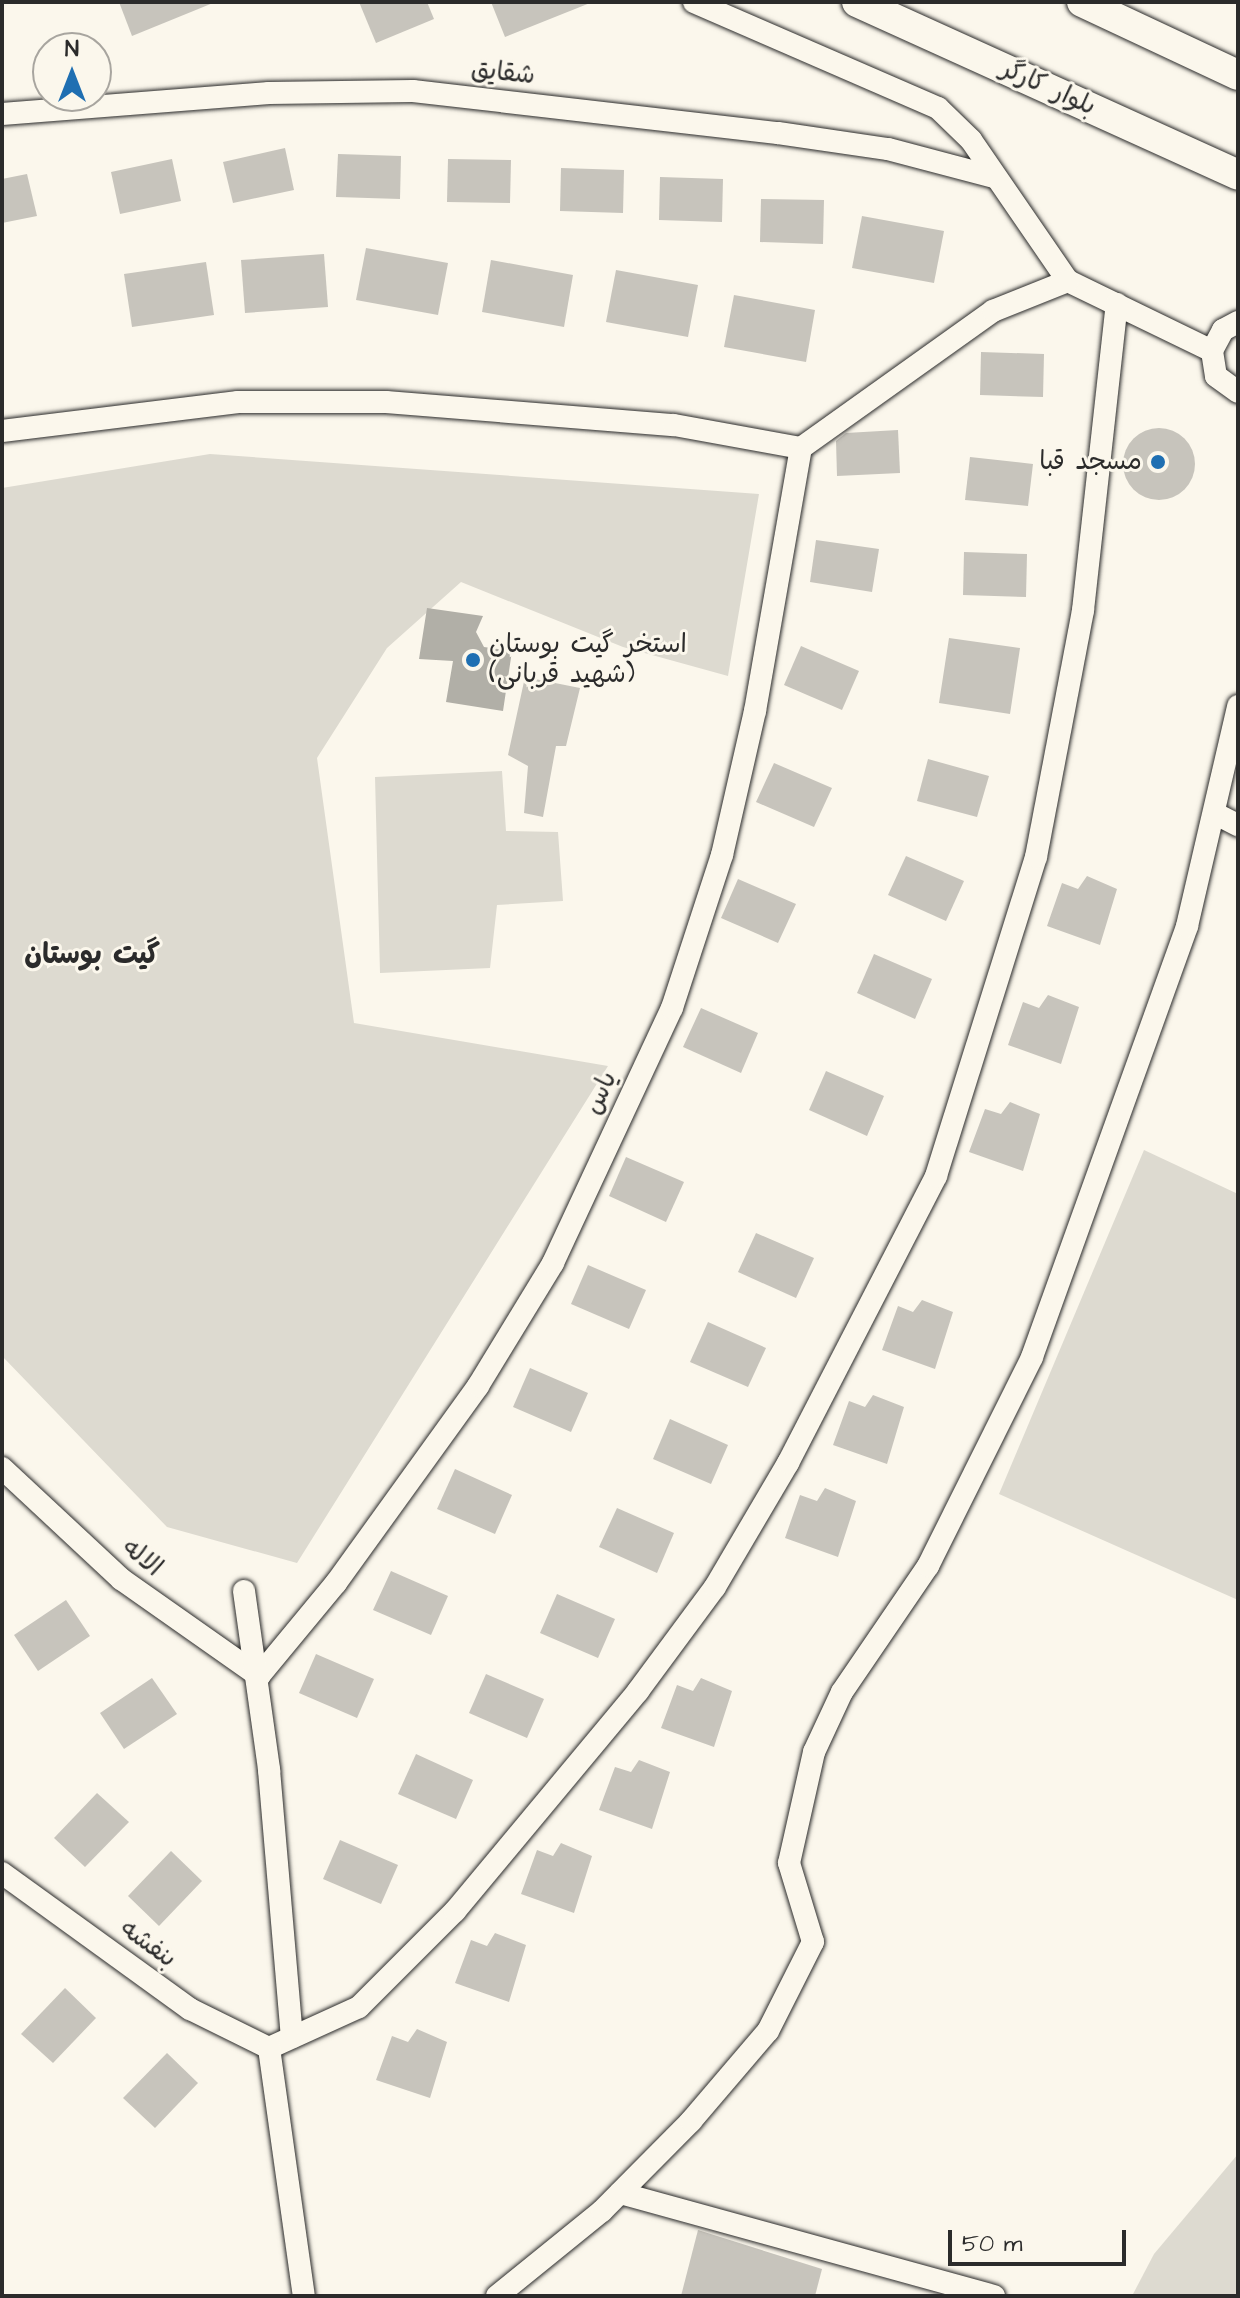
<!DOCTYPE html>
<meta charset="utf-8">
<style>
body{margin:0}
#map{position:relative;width:1240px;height:2298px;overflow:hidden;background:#fbf7ec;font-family:"Architects Daughter","Playpen Sans Arabic",sans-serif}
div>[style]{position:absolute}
.green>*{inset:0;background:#dddad0}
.water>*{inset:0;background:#b1afa7}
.building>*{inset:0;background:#c7c4bc}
.round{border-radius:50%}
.roads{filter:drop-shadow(0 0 2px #2b2b2b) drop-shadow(0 0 2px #2b2b2b)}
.street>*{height:22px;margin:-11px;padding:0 11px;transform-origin:11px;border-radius:11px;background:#fbf7ec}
.secondary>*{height:30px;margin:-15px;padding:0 15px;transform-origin:15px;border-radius:15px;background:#fbf7ec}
.dots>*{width:22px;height:22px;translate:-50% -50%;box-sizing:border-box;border:4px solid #fbf7ec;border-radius:50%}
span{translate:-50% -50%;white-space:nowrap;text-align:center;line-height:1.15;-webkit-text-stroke:6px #fbf7ec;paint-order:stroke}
.street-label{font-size:26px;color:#2b2b2b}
.poi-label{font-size:26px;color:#2b2b2b}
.right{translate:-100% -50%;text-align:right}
.left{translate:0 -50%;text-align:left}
.neighbourhood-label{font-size:28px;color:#2b2b2b;font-weight:700}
.frame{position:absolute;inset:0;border:4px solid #2b2b2b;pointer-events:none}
.north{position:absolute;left:32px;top:32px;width:80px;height:80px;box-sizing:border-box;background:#fbf7ec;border:2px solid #a8a59f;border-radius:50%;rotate:0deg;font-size:22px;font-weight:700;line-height:32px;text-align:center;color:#2b2b2b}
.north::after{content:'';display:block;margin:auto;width:28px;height:36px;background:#1f6fb2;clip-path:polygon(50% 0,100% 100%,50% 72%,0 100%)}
.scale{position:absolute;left:948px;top:2230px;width:178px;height:36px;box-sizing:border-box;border:4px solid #2b2b2b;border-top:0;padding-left:10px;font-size:24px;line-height:28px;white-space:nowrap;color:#2b2b2b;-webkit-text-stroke:6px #fbf7ec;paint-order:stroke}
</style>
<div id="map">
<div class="green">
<i style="clip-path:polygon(210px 454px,759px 494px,728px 676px,623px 647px,461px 582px,387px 648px,317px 758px,354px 1023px,608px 1066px,297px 1563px,167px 1527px,2px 1356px,2px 488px)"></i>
<i style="clip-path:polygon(502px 771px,506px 831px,558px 832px,563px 901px,497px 905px,490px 968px,380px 973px,375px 777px)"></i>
<i style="clip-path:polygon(1144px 1150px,1238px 1194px,1238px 1600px,999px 1494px)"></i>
<i style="clip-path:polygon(1238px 2154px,1238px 2296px,1132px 2296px,1154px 2254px)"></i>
</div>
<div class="water">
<i style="clip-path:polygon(427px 608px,483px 616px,476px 632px,484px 647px,512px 651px,503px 711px,446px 702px,453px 661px,419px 659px)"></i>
</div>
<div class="building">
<i style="clip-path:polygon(119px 2px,213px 2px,213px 3px,132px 36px)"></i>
<i style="clip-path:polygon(359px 2px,427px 2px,434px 19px,376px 43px)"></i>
<i style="clip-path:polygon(491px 2px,590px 2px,590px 3px,505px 37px)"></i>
<i style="clip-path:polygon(285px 148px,294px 190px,233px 203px,223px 162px)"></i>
<i style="clip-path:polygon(338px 154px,401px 156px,400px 199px,336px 197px)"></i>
<i style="clip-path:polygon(172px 159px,181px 201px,120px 214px,111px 172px)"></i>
<i style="clip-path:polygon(448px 159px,511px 160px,510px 203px,447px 202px)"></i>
<i style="clip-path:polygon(561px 168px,624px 170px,623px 213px,560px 211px)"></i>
<i style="clip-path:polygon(27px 174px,37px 216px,2px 223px,2px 179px)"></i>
<i style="clip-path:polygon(660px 177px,723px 179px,722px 222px,659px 220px)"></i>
<i style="clip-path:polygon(761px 199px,824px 200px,823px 244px,760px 242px)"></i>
<i style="clip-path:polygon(862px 216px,944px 231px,934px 283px,852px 268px)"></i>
<i style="clip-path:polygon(366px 248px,448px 263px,438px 315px,356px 300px)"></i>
<i style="clip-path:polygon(324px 254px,328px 307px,245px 313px,241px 260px)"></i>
<i style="clip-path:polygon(491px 260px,573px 275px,564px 327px,482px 312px)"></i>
<i style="clip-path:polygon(206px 262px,214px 315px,132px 327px,124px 274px)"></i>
<i style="clip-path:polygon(616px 270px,698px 285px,688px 337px,606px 322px)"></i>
<i style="clip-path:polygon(734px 295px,815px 310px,806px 362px,724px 347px)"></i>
<i style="clip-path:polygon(981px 352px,1044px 354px,1043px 397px,980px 395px)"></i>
<i class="round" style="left:1123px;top:428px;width:72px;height:72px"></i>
<i style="clip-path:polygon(898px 430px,900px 473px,837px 476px,836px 441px,846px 433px)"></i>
<i style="clip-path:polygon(970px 457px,1033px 464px,1028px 506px,965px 500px)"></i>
<i style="clip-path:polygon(816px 540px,879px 549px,872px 592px,810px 582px)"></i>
<i style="clip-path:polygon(964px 552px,1027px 554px,1026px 597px,963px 595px)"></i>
<i style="clip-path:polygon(949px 638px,1020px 648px,1010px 714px,939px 703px)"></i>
<i style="clip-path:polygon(801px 646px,859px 671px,842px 710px,784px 685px)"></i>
<i style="clip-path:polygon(525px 677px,580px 688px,566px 746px,556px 746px,543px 817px,524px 813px,528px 766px,508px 755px)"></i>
<i style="clip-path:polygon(928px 759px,989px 776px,977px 817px,917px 801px)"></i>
<i style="clip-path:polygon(774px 763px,832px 788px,814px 827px,756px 802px)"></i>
<i style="clip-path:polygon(906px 856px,964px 881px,946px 921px,888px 895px)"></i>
<i style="clip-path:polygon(1087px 876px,1117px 889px,1100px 945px,1047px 926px,1062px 883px,1078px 889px)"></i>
<i style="clip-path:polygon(738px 879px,796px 904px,778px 943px,721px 918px)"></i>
<i style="clip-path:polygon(874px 954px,932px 979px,915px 1019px,857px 993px)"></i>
<i style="clip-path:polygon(1048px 995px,1079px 1007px,1061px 1064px,1008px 1045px,1023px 1002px,1039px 1008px)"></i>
<i style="clip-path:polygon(701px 1008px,758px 1033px,741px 1073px,683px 1047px)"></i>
<i style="clip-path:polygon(826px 1071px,884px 1096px,867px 1136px,809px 1110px)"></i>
<i style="clip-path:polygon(1010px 1102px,1040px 1114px,1023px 1171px,969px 1152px,985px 1109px,1001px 1114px)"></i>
<i style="clip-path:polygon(626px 1157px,684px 1182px,666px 1222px,609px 1196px)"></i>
<i style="clip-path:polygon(756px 1233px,814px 1258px,796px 1298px,738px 1272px)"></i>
<i style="clip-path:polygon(588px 1265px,646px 1290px,629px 1329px,571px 1304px)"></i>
<i style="clip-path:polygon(922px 1300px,953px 1312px,935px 1369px,882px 1350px,898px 1306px,913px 1312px)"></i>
<i style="clip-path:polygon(708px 1322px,766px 1348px,748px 1387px,690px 1362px)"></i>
<i style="clip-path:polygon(530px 1368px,588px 1393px,571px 1432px,513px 1407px)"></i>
<i style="clip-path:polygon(873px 1395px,904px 1407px,887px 1464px,833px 1445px,849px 1401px,865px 1407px)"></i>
<i style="clip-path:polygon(670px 1419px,728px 1445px,711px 1484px,653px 1459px)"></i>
<i style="clip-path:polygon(455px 1469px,512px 1495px,495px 1534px,437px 1509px)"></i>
<i style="clip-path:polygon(825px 1488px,856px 1501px,838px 1557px,785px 1538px,800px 1495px,817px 1501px)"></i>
<i style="clip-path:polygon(617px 1508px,674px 1533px,657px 1573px,599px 1547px)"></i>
<i style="clip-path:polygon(391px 1571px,448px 1596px,431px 1635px,373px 1610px)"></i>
<i style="clip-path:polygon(557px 1594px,615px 1619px,598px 1658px,540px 1633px)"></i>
<i style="clip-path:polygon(66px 1600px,90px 1636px,38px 1671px,14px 1635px)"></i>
<i style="clip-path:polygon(316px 1654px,374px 1679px,357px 1718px,299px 1693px)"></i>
<i style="clip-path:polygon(486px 1674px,544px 1699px,527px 1738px,469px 1713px)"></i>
<i style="clip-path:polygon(152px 1678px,177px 1714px,124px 1749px,100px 1713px)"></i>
<i style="clip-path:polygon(701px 1678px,732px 1691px,714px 1747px,661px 1728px,677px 1685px,693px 1691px)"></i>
<i style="clip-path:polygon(416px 1754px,473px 1780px,456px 1819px,398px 1794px)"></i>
<i style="clip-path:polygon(639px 1760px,670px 1772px,652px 1829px,599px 1810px,615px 1767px,631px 1772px)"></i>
<i style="clip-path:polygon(97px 1793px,129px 1822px,85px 1867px,54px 1838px)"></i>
<i style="clip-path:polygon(340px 1840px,398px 1865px,381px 1904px,323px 1879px)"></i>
<i style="clip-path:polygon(561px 1843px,592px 1856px,574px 1913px,521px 1894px,537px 1850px,553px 1856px)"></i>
<i style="clip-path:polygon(171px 1851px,202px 1881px,159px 1926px,128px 1896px)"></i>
<i style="clip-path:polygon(495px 1933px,526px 1945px,509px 2002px,455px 1983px,471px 1940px,487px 1946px)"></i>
<i style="clip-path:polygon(65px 1988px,96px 2018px,53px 2063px,21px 2034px)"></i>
<i style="clip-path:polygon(417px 2029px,447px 2042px,430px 2098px,376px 2080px,392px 2036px,408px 2042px)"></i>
<i style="clip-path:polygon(167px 2053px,198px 2083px,155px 2128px,123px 2098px)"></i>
<i style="clip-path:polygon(698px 2230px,822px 2269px,815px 2296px,681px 2296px)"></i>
</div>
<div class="roads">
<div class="street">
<i style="left:694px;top:2px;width:266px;rotate:23.5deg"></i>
<i style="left:938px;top:108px;width:46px;rotate:44.1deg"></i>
<i style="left:971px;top:140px;width:171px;rotate:55.5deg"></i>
<i style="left:1068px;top:281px;width:160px;rotate:25.9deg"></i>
<i style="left:2px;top:114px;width:268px;rotate:-4.5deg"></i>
<i style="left:269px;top:93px;width:144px;rotate:-0.8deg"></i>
<i style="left:413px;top:91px;width:367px;rotate:6.6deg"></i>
<i style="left:778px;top:133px;width:111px;rotate:8.3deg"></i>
<i style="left:888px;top:149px;width:110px;rotate:14.8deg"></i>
<i style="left:1238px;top:322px;width:17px;rotate:152deg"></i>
<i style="left:1223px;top:330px;width:24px;rotate:118deg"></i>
<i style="left:1212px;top:351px;width:25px;rotate:81deg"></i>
<i style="left:1216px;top:376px;width:27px;rotate:36deg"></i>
<i style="left:2px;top:431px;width:238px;rotate:-7deg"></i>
<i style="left:238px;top:402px;width:148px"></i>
<i style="left:386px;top:402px;width:289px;rotate:4.6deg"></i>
<i style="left:674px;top:425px;width:129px;rotate:10.3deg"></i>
<i style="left:801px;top:448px;width:236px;rotate:-35.5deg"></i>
<i style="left:993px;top:311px;width:81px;rotate:-21.8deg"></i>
<i style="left:1216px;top:814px;width:25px;rotate:27deg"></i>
<i style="left:2px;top:1468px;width:163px;rotate:43deg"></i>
<i style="left:121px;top:1579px;width:169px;rotate:35.1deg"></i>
<i style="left:259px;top:1676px;width:121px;rotate:-50.4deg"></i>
<i style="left:336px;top:1583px;width:243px;rotate:-54.2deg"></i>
<i style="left:478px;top:1386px;width:144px;rotate:-58.6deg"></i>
<i style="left:553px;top:1263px;width:281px;rotate:-65deg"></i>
<i style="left:672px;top:1008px;width:161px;rotate:-71.9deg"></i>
<i style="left:722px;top:855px;width:148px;rotate:-77.1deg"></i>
<i style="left:755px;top:711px;width:267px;rotate:-80.1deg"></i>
<i style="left:244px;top:1591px;width:181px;rotate:82deg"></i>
<i style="left:269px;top:1770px;width:268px;rotate:85.1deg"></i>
<i style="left:2px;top:1873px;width:232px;rotate:35.9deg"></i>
<i style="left:190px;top:2009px;width:88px;rotate:26.3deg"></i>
<i style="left:269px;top:2048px;width:99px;rotate:-24.5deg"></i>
<i style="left:359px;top:2007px;width:136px;rotate:-45deg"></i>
<i style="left:455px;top:1911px;width:286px;rotate:-50.2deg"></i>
<i style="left:638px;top:1691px;width:129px;rotate:-53.5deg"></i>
<i style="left:715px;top:1587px;width:144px;rotate:-59.5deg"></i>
<i style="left:788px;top:1463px;width:323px;rotate:-62.7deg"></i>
<i style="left:936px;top:1176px;width:334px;rotate:-72.6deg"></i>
<i style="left:1036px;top:857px;width:251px;rotate:-79.2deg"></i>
<i style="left:1083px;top:610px;width:308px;rotate:-83.7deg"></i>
<i style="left:269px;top:2048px;width:250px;rotate:82deg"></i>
<i style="left:620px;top:2193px;width:388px;rotate:15.4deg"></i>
<i style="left:497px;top:2296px;width:135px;rotate:-39deg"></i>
<i style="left:602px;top:2211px;width:127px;rotate:-45.3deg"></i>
<i style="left:691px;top:2121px;width:118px;rotate:-49.5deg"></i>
<i style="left:768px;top:2031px;width:100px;rotate:-63.2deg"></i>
<i style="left:813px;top:1942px;width:83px;rotate:-106.9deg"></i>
<i style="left:789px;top:1863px;width:114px;rotate:-77.3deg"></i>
<i style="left:814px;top:1752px;width:66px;rotate:-65deg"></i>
<i style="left:842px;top:1692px;width:153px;rotate:-55.7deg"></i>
<i style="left:928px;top:1566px;width:233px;rotate:-63.5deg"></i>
<i style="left:1032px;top:1357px;width:458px;rotate:-70.2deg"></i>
<i style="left:1187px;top:926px;width:226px;rotate:-76.9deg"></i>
</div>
<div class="secondary">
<i style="left:857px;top:2px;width:418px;rotate:24.4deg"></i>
<i style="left:1082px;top:2px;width:172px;rotate:25.1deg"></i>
</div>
</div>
<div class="dots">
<i style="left:1158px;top:462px;background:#1f6fb2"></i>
<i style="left:473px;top:660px;background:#1f6fb2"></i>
</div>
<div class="street-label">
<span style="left:503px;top:73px;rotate:6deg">شقایق</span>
<span style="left:1048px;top:88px;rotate:24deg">بلوار کارگر</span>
<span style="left:601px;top:1093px;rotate:-65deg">یاس</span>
<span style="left:142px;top:1558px;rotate:40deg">الاله</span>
<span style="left:148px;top:1944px;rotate:36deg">بنفشه</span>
</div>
<div class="poi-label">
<span class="right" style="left:1142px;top:462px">مسجد قبا</span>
<span class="left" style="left:489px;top:660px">استخر گیت بوستان<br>(شهید قربانی)</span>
</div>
<div class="neighbourhood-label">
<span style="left:92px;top:955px">گیت بوستان</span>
</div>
<div class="frame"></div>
<div class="north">N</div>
<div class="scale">50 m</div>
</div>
